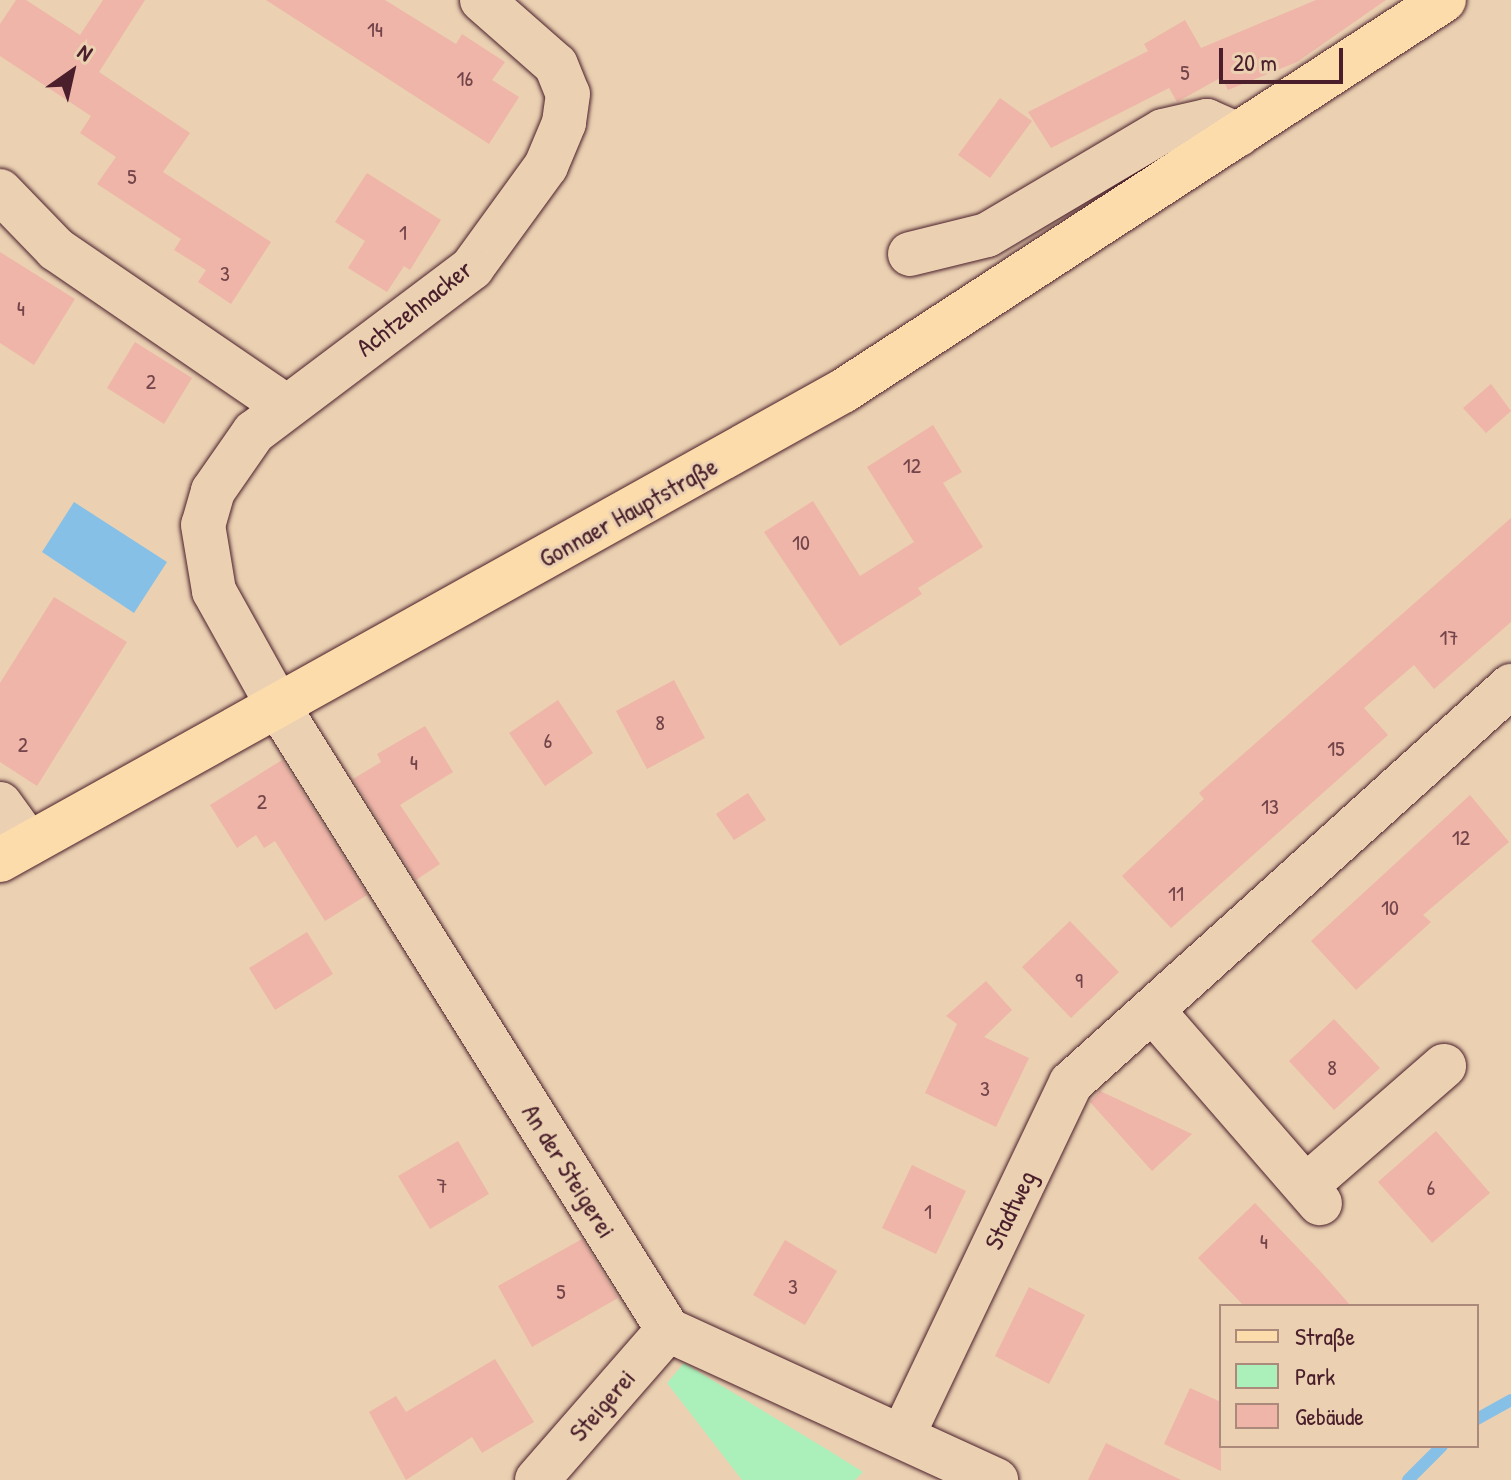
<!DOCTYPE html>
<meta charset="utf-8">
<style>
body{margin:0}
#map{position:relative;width:1511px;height:1480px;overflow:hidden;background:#ebd1b2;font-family:"Patrick Hand",sans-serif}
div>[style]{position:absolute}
.green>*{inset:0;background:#abf0ba}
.water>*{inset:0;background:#87c0e6}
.stream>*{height:12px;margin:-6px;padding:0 6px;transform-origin:6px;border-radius:6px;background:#87c0e6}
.building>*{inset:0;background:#eeb5a8}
.roads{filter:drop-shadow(0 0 2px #4a1f2b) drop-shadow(0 0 2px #4a1f2b)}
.minor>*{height:44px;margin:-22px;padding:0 22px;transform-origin:22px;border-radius:22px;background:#ebd1b2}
.major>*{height:44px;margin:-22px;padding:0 22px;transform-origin:22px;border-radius:22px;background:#fddcac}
span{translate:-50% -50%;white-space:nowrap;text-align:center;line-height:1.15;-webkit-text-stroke:6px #ebd1b2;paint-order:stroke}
.number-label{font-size:22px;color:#73444a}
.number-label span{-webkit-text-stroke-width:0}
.street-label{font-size:26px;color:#4a1f2b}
.legend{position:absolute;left:1219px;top:1304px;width:260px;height:144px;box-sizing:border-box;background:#ebd1b2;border:2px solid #ab8a7c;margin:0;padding:10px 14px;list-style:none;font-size:24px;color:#4a1f2b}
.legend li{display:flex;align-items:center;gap:16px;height:40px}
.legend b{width:40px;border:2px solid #ab8a7c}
.north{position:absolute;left:32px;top:32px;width:80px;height:80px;-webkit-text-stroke:6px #ebd1b2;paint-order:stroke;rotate:34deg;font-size:22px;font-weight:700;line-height:32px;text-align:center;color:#4a1f2b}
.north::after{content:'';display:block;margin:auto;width:28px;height:36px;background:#4a1f2b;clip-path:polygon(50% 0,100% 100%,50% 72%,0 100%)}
.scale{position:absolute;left:1219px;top:48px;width:124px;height:36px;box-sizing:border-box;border:4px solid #4a1f2b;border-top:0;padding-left:10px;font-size:24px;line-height:28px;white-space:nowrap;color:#4a1f2b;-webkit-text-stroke:6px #ebd1b2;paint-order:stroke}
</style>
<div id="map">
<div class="green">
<i style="clip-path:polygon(684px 1363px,828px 1450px,863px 1472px,855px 1480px,742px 1480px,667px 1383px)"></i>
</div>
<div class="water">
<i style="clip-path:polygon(74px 502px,167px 562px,134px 613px,42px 552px)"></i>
</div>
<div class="stream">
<i style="left:1477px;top:1419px;width:39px;rotate:-29deg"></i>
<i style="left:1408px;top:1480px;width:48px;rotate:-45deg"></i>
</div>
<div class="building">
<i style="clip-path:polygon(16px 0,26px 0,80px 35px,103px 0,145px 0,99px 72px,190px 133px,163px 172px,271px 242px,231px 304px,198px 282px,206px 270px,174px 250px,181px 239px,97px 184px,116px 157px,80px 133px,91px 116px,0 56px,0 24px)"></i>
<i style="clip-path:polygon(266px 0,385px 0,456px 44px,462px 34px,505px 62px,492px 80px,519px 97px,489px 144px)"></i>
<i style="clip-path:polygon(1316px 0,1386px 0,1297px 62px,1228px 90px,1222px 77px,1177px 102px,1169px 88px,1051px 148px,1028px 112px,1148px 51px,1144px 44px,1185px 20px,1201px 48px)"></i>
<i style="clip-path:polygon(1000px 98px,1032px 121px,990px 178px,958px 155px)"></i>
<i style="clip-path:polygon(367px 173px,441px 220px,410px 270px,404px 266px,387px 292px,348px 268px,365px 241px,335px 222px)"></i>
<i style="clip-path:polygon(0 252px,75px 299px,34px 365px,0 343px)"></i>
<i style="clip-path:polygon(135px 342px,192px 378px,164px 424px,107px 388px)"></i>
<i style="clip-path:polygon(1491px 384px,1511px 411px,1486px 433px,1463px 408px)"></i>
<i style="clip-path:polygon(933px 425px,962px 472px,943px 483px,983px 547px,918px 588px,922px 594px,840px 646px,764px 532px,813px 501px,860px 576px,914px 542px,867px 467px)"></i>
<i style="clip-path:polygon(1511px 518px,1511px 622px,1434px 689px,1414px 665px,1364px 708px,1388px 735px,1171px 928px,1122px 876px,1204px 799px,1199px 793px)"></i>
<i style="clip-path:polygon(54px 597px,127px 642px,37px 786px,0 762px,0 683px)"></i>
<i style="clip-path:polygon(674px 680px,705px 738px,647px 769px,616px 711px)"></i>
<i style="clip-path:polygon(558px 700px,593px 753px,545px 786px,509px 733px)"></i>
<i style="clip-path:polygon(425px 726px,453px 772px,400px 805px,440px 864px,416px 880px,353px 779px,381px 762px,377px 754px)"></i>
<i style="clip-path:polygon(282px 760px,367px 895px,325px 921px,275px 841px,264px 848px,256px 835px,237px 848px,210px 805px)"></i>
<i style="clip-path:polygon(748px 793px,766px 820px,734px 840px,716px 814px)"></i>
<i style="clip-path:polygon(1470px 795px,1509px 842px,1423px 915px,1431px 922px,1356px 990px,1311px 941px)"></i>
<i style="clip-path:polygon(1070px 921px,1119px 972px,1071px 1018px,1022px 967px)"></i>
<i style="clip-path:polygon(307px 932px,333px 974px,275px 1010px,249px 968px)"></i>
<i style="clip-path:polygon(986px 981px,1012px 1010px,984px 1037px,1029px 1058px,996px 1127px,925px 1093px,957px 1024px,946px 1016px)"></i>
<i style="clip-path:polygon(1334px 1019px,1380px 1068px,1334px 1110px,1289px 1061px)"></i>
<i style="clip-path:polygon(1100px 1091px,1192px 1134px,1152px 1171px,1090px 1102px)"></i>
<i style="clip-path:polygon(1436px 1131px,1490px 1193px,1432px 1243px,1378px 1182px)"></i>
<i style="clip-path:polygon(458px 1141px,489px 1194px,430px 1229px,398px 1176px)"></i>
<i style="clip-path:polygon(912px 1165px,966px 1191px,936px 1254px,882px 1228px)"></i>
<i style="clip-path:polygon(1255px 1203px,1320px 1271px,1351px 1306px,1244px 1306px,1198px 1258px)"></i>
<i style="clip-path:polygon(582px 1239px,618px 1298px,532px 1347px,498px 1286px)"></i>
<i style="clip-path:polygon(785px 1240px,837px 1271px,805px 1325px,753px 1295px)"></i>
<i style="clip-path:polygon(1029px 1287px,1085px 1315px,1049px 1384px,995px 1356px)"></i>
<i style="clip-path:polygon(495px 1359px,534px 1422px,482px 1453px,472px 1437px,406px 1480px,369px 1412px,396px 1396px,406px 1412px)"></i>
<i style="clip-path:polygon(1190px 1388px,1221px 1402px,1221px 1471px,1164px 1444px)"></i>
<i style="clip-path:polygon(1106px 1443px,1181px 1480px,1088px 1480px)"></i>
</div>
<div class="roads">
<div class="minor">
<i style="left:482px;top:0;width:98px;rotate:41.3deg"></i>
<i style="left:556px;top:65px;width:31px;rotate:68deg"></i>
<i style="left:568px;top:94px;width:29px;rotate:98deg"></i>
<i style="left:564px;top:123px;width:47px;rotate:112.7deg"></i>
<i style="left:546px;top:166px;width:126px;rotate:126deg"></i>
<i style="left:472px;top:268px;width:273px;rotate:143deg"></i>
<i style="left:254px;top:432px;width:72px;rotate:124.8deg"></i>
<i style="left:213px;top:491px;width:35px;rotate:106deg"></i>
<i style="left:203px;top:525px;width:67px;rotate:80.5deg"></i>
<i style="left:214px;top:591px;width:132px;rotate:60.9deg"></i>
<i style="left:278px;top:706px;width:736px;rotate:57.99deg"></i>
<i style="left:668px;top:1330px;width:361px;rotate:24.6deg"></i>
<i style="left:0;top:191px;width:81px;rotate:46deg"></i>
<i style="left:56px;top:249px;width:278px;rotate:34.4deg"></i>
<i style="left:910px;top:254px;width:79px;rotate:-13.9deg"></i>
<i style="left:987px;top:235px;width:204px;rotate:-30.6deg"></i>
<i style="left:1163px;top:131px;width:45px;rotate:-12.8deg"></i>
<i style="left:1207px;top:121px;width:34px;rotate:24deg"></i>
<i style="left:0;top:804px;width:49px;rotate:54.1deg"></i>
<i style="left:1152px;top:1010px;width:256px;rotate:49deg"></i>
<i style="left:1306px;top:1186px;width:183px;rotate:-41deg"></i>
<i style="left:903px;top:1435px;width:390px;rotate:-64.5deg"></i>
<i style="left:1071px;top:1083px;width:593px;rotate:-42.06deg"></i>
<i style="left:537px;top:1480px;width:199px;rotate:-48.9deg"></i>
</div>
<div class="major">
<i style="left:0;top:860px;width:965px;rotate:-29.09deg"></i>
<i style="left:843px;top:391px;width:717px;rotate:-33.05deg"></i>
</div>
</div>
<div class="number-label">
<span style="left:375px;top:30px">14</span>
<span style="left:1185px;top:73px">5</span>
<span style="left:465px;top:79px">16</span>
<span style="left:132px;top:177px">5</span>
<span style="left:403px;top:233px">1</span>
<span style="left:225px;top:274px">3</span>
<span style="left:21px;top:309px">4</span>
<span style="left:151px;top:382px">2</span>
<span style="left:912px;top:466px">12</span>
<span style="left:801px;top:543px">10</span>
<span style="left:1449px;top:638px">17</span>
<span style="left:660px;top:723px">8</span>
<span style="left:548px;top:741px">6</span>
<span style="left:23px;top:745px">2</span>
<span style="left:1336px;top:749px">15</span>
<span style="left:414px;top:763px">4</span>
<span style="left:262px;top:802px">2</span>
<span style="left:1270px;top:807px">13</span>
<span style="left:1461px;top:838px">12</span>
<span style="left:1176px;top:894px">11</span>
<span style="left:1390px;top:908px">10</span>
<span style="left:1079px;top:981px">9</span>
<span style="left:1332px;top:1068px">8</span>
<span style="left:985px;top:1089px">3</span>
<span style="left:442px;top:1186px">7</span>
<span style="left:1431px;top:1188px">6</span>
<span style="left:928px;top:1212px">1</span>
<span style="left:1264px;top:1242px">4</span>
<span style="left:793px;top:1287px">3</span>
<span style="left:561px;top:1292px">5</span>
</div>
<div class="street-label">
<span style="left:414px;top:308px;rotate:-38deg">Achtzehnacker</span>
<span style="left:628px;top:512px;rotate:-29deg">Gonnaer Hauptstraße</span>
<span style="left:569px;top:1171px;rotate:58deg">An der Steigerei</span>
<span style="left:1010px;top:1210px;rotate:-64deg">Stadtweg</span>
<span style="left:602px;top:1405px;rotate:-49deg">Steigerei</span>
</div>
<ul class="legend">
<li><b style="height:10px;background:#fddcac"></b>Straße</li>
<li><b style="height:22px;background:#abf0ba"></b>Park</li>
<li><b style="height:22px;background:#eeb5a8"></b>Gebäude</li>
</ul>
<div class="north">N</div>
<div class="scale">20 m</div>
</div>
